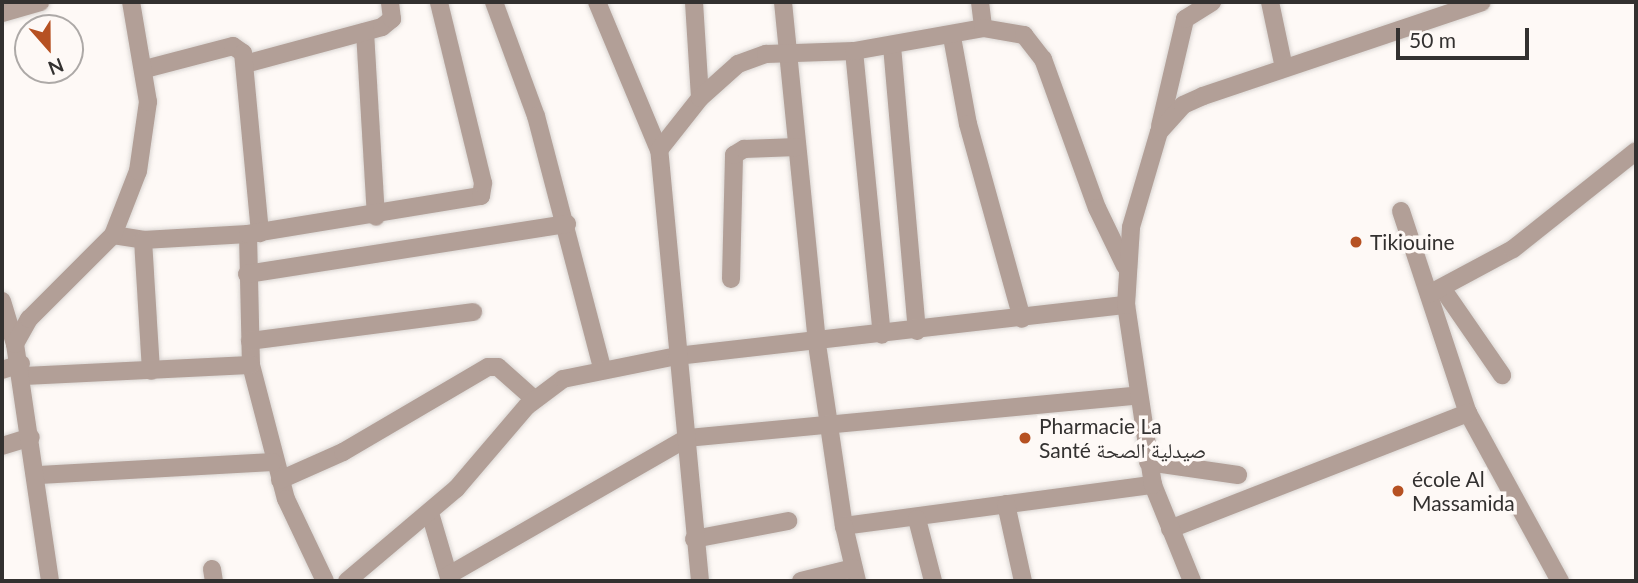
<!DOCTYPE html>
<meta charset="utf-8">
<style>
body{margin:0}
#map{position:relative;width:1638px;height:583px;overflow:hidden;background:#fef9f6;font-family:Lato,"Noto Naskh Arabic",sans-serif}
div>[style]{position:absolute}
.roads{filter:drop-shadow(0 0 2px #d9d5d2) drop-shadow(0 0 2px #d9d5d2)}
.minor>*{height:18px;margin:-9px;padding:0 9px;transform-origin:9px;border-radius:9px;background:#b29f97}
.dots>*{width:19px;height:19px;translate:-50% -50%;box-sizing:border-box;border:4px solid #fef9f6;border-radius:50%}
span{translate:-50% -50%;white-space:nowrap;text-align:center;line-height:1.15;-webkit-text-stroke:7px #fef9f6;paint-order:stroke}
.poi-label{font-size:21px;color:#333130}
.left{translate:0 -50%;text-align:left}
.frame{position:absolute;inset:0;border:4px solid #333130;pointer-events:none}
.north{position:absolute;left:14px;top:14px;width:70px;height:70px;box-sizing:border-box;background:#fef9f6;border:2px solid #ada9a7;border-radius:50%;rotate:159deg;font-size:19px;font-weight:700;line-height:28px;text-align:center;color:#333130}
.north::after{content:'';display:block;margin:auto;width:24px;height:32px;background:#b65122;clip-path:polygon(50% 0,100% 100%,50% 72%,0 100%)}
.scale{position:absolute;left:1396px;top:28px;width:133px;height:32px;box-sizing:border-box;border:4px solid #333130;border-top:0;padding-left:9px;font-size:21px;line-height:24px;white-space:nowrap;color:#333130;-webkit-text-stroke:5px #fef9f6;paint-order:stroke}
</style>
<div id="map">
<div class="roads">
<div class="minor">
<i style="left:494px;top:2px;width:121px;rotate:69.8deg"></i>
<i style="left:536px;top:116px;width:260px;rotate:75.3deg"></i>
<i style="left:597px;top:2px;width:160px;rotate:67.3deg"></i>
<i style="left:694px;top:2px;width:96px;rotate:86.4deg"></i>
<i style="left:783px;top:2px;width:344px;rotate:84.3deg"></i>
<i style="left:817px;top:344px;width:184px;rotate:81.6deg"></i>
<i style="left:844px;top:526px;width:312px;rotate:-7.6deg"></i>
<i style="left:980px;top:2px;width:26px;rotate:83deg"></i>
<i style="left:1270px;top:2px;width:67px;rotate:78deg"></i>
<i style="left:2px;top:13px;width:40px;rotate:-16deg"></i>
<i style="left:365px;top:32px;width:185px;rotate:86.6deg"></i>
<i style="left:952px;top:37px;width:88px;rotate:79.6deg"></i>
<i style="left:968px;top:124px;width:202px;rotate:74.5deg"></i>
<i style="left:892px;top:46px;width:286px;rotate:85deg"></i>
<i style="left:854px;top:51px;width:285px;rotate:84.4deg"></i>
<i style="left:245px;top:64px;width:142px;rotate:-15.1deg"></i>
<i style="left:382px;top:27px;width:13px;rotate:-39deg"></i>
<i style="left:392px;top:19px;width:17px;rotate:-97deg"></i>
<i style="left:145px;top:69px;width:91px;rotate:-14.6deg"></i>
<i style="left:233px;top:46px;width:12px;rotate:35deg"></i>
<i style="left:243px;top:53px;width:181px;rotate:84.6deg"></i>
<i style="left:1160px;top:126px;width:110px;rotate:-76.8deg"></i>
<i style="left:1185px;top:19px;width:32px;rotate:-32deg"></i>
<i style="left:1401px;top:211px;width:213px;rotate:71.7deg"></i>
<i style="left:1468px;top:413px;width:192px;rotate:61.3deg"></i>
<i style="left:248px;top:234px;width:131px;rotate:88.7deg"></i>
<i style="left:251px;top:365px;width:138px;rotate:75.4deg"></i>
<i style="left:286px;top:499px;width:91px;rotate:64.6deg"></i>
<i style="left:113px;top:235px;width:30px;rotate:9deg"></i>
<i style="left:143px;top:240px;width:105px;rotate:-3.3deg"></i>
<i style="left:248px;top:234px;width:236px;rotate:-9.3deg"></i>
<i style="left:481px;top:196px;width:13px;rotate:-81deg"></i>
<i style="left:483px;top:183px;width:186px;rotate:-103.7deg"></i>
<i style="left:143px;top:240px;width:131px;rotate:86.5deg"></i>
<i style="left:247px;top:274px;width:324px;rotate:-8.9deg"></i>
<i style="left:731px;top:279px;width:124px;rotate:-88.6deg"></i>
<i style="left:734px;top:155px;width:12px;rotate:-31deg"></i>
<i style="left:744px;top:149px;width:53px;rotate:-2.2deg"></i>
<i style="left:1442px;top:288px;width:106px;rotate:55.4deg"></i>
<i style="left:1429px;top:294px;width:95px;rotate:-28.2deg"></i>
<i style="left:1513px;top:249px;width:157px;rotate:-38.5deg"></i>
<i style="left:2px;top:301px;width:45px;rotate:73.2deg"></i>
<i style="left:250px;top:341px;width:225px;rotate:-7.4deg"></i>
<i style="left:2px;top:370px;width:20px;rotate:-18deg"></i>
<i style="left:23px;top:376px;width:228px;rotate:-2.8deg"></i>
<i style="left:2px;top:446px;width:30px;rotate:-17deg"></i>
<i style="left:1148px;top:462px;width:91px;rotate:8.2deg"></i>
<i style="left:39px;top:475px;width:234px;rotate:-3.2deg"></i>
<i style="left:280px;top:480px;width:69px;rotate:-24deg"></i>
<i style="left:343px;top:452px;width:168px;rotate:-30.4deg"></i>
<i style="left:488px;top:367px;width:10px"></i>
<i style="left:498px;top:367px;width:48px;rotate:41.6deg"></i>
<i style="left:1006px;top:504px;width:79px;rotate:77.6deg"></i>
<i style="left:430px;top:513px;width:71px;rotate:73.6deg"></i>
<i style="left:917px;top:519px;width:64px;rotate:75.5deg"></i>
<i style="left:844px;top:526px;width:57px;rotate:76.7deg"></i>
<i style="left:1170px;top:529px;width:320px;rotate:-21.3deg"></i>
<i style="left:694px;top:539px;width:96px;rotate:-10.8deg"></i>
<i style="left:212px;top:569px;width:12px;rotate:81deg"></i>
<i style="left:449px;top:575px;width:275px;rotate:-29.9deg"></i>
<i style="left:687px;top:438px;width:454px;rotate:-5.4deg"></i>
<i style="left:50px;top:581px;width:240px;rotate:-98.4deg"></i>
<i style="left:15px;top:344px;width:29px;rotate:-61deg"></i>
<i style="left:29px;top:319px;width:119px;rotate:-45deg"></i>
<i style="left:113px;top:235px;width:69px;rotate:-68.7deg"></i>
<i style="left:138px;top:171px;width:70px;rotate:-81.8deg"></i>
<i style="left:148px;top:102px;width:101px;rotate:-99.6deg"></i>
<i style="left:347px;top:581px;width:143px;rotate:-40.2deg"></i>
<i style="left:456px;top:489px;width:109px;rotate:-49.5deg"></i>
<i style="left:527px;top:406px;width:45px;rotate:-36.9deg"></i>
<i style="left:563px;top:379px;width:116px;rotate:-11.4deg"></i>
<i style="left:677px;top:356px;width:452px;rotate:-6.5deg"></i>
<i style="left:700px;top:581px;width:433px;rotate:-95.4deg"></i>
<i style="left:659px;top:150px;width:66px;rotate:-51.7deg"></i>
<i style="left:700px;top:98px;width:51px;rotate:-41.8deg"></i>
<i style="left:738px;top:64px;width:30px;rotate:-20deg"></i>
<i style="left:766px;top:54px;width:88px;rotate:-2deg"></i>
<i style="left:854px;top:51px;width:131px;rotate:-10.1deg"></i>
<i style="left:983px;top:28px;width:42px;rotate:9.7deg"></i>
<i style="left:1024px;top:35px;width:31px;rotate:52deg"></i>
<i style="left:1043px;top:59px;width:158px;rotate:70.1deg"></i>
<i style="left:1097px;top:208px;width:64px;rotate:64.2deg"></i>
<i style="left:801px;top:581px;width:54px;rotate:-14deg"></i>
<i style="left:1192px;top:581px;width:104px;rotate:-112.1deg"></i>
<i style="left:1153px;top:485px;width:182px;rotate:-98.5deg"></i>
<i style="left:1126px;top:305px;width:78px;rotate:-86.3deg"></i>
<i style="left:1131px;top:227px;width:99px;rotate:-73.6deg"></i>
<i style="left:1159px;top:132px;width:36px;rotate:-48deg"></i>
<i style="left:1183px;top:105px;width:22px;rotate:-24deg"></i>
<i style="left:1203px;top:96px;width:294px;rotate:-18.6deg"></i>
</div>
</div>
<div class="dots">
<i style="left:1356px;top:242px;background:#b65122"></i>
<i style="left:1025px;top:438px;background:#b65122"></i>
<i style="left:1398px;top:491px;background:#b65122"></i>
</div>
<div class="poi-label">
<span class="left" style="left:1370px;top:242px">Tikiouine</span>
<span class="left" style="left:1039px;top:438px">Pharmacie La<br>Santé صيدلية الصحة</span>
<span class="left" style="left:1412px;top:491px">école Al<br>Massamida</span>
</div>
<div class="frame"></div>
<div class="north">N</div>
<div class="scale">50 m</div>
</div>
